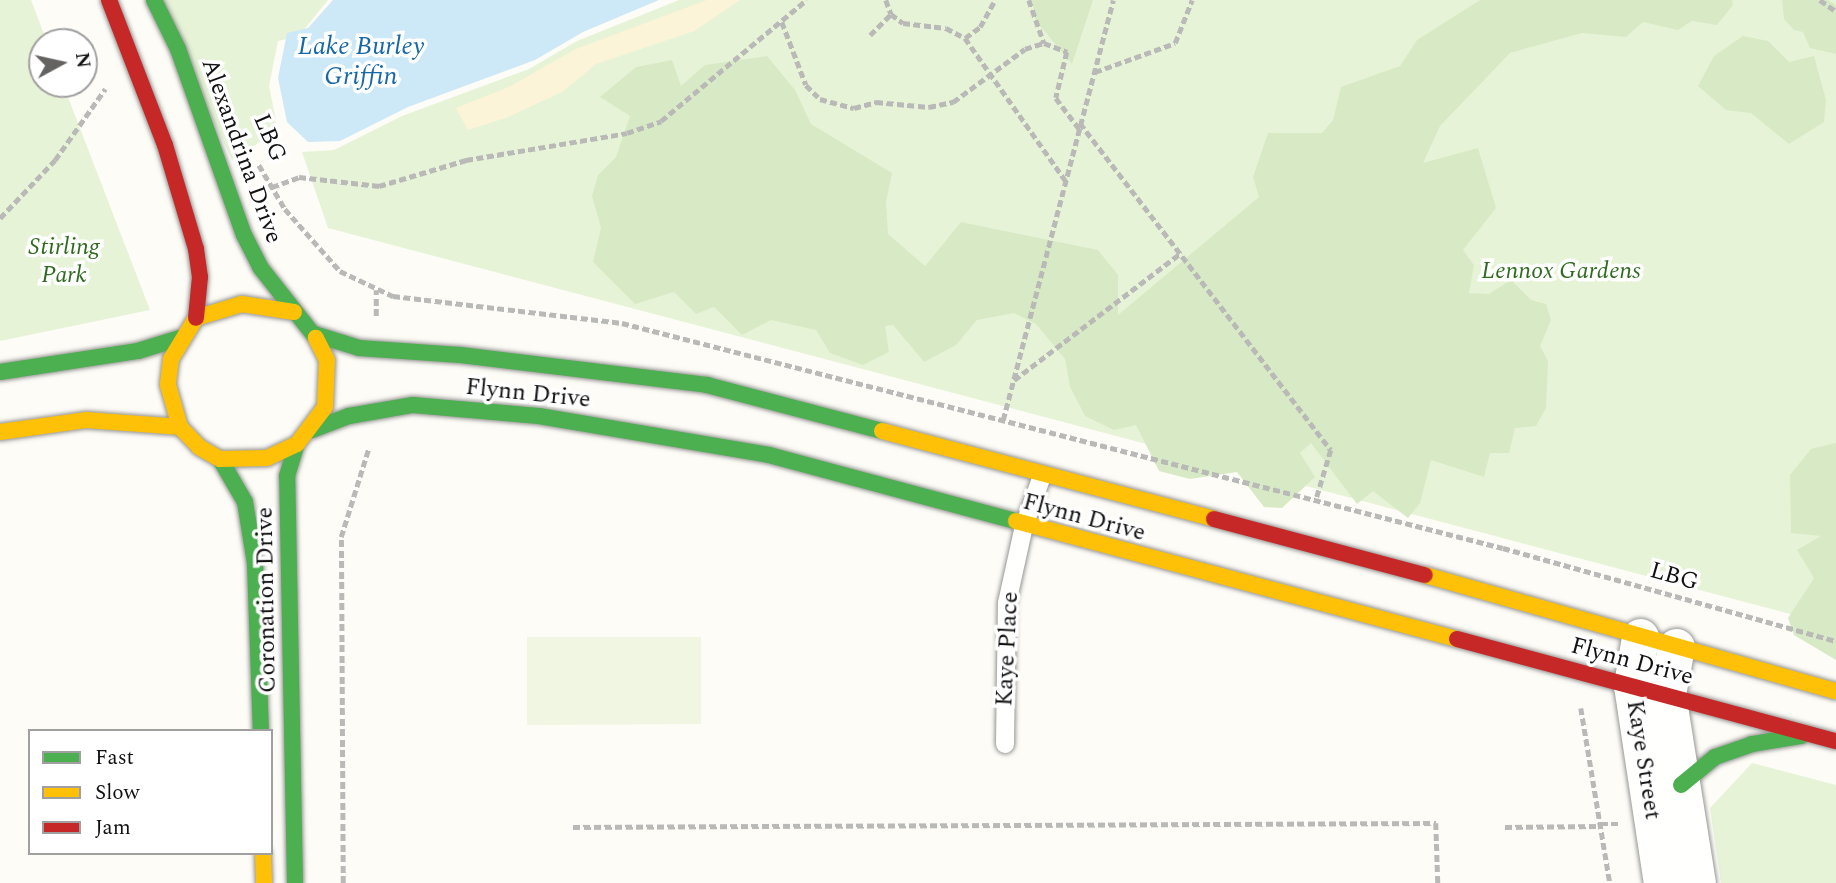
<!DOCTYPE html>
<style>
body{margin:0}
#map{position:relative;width:1836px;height:883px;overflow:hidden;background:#fdfcf7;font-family:Spectral,serif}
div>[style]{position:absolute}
.green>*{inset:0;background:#e7f3d7}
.forest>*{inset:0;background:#d8eac5}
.sand>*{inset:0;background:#fcf4d9}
.pitch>*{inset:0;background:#f0f6e1}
.water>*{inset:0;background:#cde8f7}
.path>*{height:4.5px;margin-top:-2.25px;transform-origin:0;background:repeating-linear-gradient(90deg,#b9b9b8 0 7px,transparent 0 10.5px)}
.roads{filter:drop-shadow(0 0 2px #979795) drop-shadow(0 0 2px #979795)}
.lane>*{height:18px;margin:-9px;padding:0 9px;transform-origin:9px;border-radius:9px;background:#fffffe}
.street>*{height:37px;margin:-18.5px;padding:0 18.5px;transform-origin:18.5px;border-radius:18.5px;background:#fffffe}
.fast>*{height:16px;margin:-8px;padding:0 8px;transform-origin:8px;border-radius:8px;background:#4caf50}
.slow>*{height:16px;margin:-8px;padding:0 8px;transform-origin:8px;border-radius:8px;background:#ffc107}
.jam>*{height:16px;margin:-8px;padding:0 8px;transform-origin:8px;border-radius:8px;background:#c62828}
span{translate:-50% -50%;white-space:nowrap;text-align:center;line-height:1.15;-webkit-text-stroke:7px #fff;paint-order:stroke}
.street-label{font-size:24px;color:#111}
.park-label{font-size:24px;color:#2f6b1f;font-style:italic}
.water-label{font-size:26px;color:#1768a6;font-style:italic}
.legend{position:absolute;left:28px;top:729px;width:245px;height:126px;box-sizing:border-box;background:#fff;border:2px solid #a0a0a0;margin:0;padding:9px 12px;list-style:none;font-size:21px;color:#111}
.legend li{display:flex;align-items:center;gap:14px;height:35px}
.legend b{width:35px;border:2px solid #a0a0a0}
.north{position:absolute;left:28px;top:28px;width:70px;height:70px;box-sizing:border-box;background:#fff;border:2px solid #a0a0a0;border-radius:50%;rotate:82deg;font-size:19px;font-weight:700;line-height:28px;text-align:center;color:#111}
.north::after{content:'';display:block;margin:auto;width:24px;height:32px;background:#646362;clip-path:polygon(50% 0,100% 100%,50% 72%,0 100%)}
</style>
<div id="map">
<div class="green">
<i style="clip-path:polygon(0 0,31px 0,47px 42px,42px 42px,42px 84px,63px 84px,150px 310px,0 341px)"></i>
<i style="clip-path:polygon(156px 0,328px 0,299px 36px,278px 41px,269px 86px,278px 130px,232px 160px)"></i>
<i style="clip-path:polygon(679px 0,1836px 0,1836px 626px,328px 228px,302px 152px,334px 150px,402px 116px,529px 69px,577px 41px)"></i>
<i style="clip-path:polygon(1752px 763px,1836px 785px,1836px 883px,1721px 883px,1710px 808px)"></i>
</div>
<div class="forest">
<i style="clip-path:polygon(1032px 0,1093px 0,1072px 64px,1036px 21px)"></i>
<i style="clip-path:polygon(1480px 0,1732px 0,1733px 5px,1717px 25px,1692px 21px,1678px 30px,1643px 22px,1626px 37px,1582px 33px,1510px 53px,1440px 126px,1423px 163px,1478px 148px,1496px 208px,1463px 250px,1474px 265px,1469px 293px,1489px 294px,1511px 280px,1531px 300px,1546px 304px,1551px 320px,1540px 346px,1548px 361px,1546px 408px,1536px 426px,1515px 428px,1509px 453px,1490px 453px,1484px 477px,1431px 460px,1420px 503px,1408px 518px,1373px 491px,1357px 504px,1311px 443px,1300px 453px,1315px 477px,1282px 508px,1264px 507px,1237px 472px,1190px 479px,1159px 471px,1136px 425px,1114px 430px,1085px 416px,1070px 387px,1065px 359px,1036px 324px,1014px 313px,977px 320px,956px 345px,924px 362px,893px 325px,885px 326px,889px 352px,863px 365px,830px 353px,816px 330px,771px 320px,742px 335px,714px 307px,696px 314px,674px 292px,635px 304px,593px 262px,601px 228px,592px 196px,598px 175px,616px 157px,630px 116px,600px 97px,636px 67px,672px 60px,681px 86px,705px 65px,767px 56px,795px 90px,811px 124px,892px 173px,886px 202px,888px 234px,925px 266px,961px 222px,1098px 250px,1118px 275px,1118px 315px,1259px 197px,1253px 177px,1268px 133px,1322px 133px,1333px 120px,1341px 87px,1400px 66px,1417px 40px)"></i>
<i style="clip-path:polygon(1782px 0,1828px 0,1836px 5px,1836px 54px,1810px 48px,1803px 32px,1794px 30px,1784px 19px)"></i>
<i style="clip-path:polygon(1743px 36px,1768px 41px,1789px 62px,1814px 56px,1826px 100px,1824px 122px,1789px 144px,1751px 113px,1726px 110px,1698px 86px,1714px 56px)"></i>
<i style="clip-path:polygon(1836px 443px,1836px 660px,1794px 635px,1788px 618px,1814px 578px,1797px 550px,1821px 536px,1791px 533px,1790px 475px,1811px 449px)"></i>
</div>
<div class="sand">
<i style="clip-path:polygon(707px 0,740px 0,694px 31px,596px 64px,562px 92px,508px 117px,468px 130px,456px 108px,509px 87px,576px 49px)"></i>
</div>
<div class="pitch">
<i style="clip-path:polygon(527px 637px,701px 637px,701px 724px,527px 725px)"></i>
</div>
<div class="water">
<i style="clip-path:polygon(333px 0,659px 0,583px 32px,535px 60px,408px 107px,340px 141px,308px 142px,287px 122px,278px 78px,287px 33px,308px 28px)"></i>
</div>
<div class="path">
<i style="left:886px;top:0;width:15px;rotate:70deg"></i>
<i style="left:891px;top:14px;width:15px;rotate:37deg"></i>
<i style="left:903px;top:23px;width:43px;rotate:6.6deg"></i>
<i style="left:946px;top:28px;width:21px;rotate:28deg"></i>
<i style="left:965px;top:38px;width:19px;rotate:-36deg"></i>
<i style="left:980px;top:27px;width:31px;rotate:-61deg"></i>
<i style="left:1029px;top:0;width:46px;rotate:70.8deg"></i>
<i style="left:1820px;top:0;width:19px;rotate:35deg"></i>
<i style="left:782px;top:22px;width:67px;rotate:69.1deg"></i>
<i style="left:806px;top:85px;width:20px;rotate:45deg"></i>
<i style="left:820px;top:99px;width:35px;rotate:15deg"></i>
<i style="left:854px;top:108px;width:23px;rotate:-15deg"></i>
<i style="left:876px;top:102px;width:53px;rotate:5.4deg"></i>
<i style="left:929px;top:107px;width:25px;rotate:-12deg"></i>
<i style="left:953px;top:102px;width:89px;rotate:-36.4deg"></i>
<i style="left:1025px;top:49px;width:20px;rotate:-18deg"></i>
<i style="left:1044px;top:43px;width:25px;rotate:21deg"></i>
<i style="left:1067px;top:52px;width:47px;rotate:103.4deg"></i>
<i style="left:1056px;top:98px;width:39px;rotate:53deg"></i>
<i style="left:870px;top:35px;width:30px;rotate:-45deg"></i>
<i style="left:965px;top:38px;width:174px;rotate:54.8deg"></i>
<i style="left:1095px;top:72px;width:85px;rotate:-19.9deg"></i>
<i style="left:1175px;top:43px;width:46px;rotate:-68.4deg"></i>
<i style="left:1080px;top:123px;width:412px;rotate:52.5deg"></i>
<i style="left:1331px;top:450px;width:52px;rotate:106.7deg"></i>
<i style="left:259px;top:165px;width:51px;rotate:59.4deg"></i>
<i style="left:285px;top:209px;width:83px;rotate:48.4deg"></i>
<i style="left:340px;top:271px;width:59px;rotate:25.3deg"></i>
<i style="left:393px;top:296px;width:231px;rotate:6.7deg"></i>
<i style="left:622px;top:323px;width:909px;rotate:14.33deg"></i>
<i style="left:1503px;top:548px;width:346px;rotate:15.6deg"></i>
<i style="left:272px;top:187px;width:29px;rotate:-20deg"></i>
<i style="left:299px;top:177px;width:81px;rotate:6.4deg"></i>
<i style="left:379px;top:186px;width:91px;rotate:-16.6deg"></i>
<i style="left:466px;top:160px;width:163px;rotate:-9.5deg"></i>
<i style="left:627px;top:133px;width:36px;rotate:-19deg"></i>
<i style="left:661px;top:121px;width:189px;rotate:-39.8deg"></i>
<i style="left:0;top:218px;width:80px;rotate:-46.5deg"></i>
<i style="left:55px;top:160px;width:87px;rotate:-54.8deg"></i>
<i style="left:376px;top:316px;width:26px;rotate:-90deg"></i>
<i style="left:1014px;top:380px;width:210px;rotate:-37.3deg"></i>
<i style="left:1003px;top:420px;width:434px;rotate:-75.3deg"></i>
<i style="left:1581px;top:708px;width:177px;rotate:80.6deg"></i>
<i style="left:1601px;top:824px;width:17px"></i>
<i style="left:573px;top:827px;width:863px;rotate:-0.27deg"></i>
<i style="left:1436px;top:823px;width:60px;rotate:88.1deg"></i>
<i style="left:1505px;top:827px;width:96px;rotate:-0.6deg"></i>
<i style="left:343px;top:883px;width:346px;rotate:-90.3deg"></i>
<i style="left:341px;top:537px;width:94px;rotate:-72.7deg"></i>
</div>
<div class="roads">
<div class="lane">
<i style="left:1005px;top:744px;width:141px;rotate:-89.2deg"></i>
<i style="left:1007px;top:603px;width:79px;rotate:-77.6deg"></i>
<i style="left:1024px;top:526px;width:53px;rotate:-70.2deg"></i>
</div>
<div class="street">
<i style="left:1640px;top:637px;width:49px;rotate:99.5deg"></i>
<i style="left:1632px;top:685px;width:200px;rotate:81.4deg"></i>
<i style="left:1676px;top:647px;width:48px;rotate:100.8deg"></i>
<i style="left:1667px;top:694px;width:191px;rotate:81deg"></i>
</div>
<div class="fast">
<i style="left:154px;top:0;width:55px;rotate:63.9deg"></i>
<i style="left:178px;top:49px;width:197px;rotate:70.5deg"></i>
<i style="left:244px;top:235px;width:36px;rotate:63deg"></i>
<i style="left:260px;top:267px;width:90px;rotate:51.7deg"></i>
<i style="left:314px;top:334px;width:47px;rotate:17.3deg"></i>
<i style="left:359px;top:348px;width:101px;rotate:4deg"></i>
<i style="left:460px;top:355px;width:249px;rotate:6.9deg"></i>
<i style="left:707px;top:385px;width:181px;rotate:14.7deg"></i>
<i style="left:0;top:372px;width:140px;rotate:-8.7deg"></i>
<i style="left:138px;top:351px;width:44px;rotate:-17.2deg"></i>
<i style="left:312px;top:430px;width:40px;rotate:-21deg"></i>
<i style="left:349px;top:416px;width:65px;rotate:-9.8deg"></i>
<i style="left:413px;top:405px;width:126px;rotate:5deg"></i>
<i style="left:539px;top:416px;width:233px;rotate:9.6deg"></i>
<i style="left:769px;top:455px;width:256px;rotate:15deg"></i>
<i style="left:220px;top:459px;width:50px;rotate:59.8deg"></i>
<i style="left:245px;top:502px;width:62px;rotate:80.7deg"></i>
<i style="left:255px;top:563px;width:168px;rotate:88deg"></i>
<i style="left:1681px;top:785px;width:44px;rotate:-39.5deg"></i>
<i style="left:1715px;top:757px;width:39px;rotate:-19deg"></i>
<i style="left:1752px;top:744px;width:50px;rotate:-9.3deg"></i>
<i style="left:295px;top:883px;width:407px;rotate:-91.1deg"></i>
<i style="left:287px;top:476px;width:34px;rotate:-73deg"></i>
</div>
<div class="slow">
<i style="left:294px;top:312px;width:53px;rotate:-171.3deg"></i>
<i style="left:242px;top:304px;width:48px;rotate:163.1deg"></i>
<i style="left:196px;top:318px;width:48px;rotate:121.4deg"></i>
<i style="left:171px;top:359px;width:26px;rotate:97deg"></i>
<i style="left:168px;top:385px;width:44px;rotate:74.1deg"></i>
<i style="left:180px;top:427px;width:28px;rotate:46deg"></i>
<i style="left:199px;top:447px;width:24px;rotate:30deg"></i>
<i style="left:220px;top:459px;width:47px;rotate:-1.2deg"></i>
<i style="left:267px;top:458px;width:33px;rotate:-25deg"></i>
<i style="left:297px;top:444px;width:46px;rotate:-52.9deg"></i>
<i style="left:325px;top:407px;width:47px;rotate:-87.6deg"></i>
<i style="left:327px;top:360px;width:25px;rotate:-117deg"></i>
<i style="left:882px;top:431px;width:343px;rotate:14.8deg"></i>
<i style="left:0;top:432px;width:88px;rotate:-7.9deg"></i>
<i style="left:87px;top:420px;width:93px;rotate:4.3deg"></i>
<i style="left:1016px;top:521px;width:457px;rotate:15deg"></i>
<i style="left:1425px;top:575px;width:427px;rotate:15.8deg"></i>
<i style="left:263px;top:853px;width:30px;rotate:88deg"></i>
</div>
<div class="jam">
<i style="left:109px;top:0;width:155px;rotate:68.9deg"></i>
<i style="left:165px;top:145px;width:109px;rotate:73.4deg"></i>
<i style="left:196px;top:249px;width:28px;rotate:82deg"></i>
<i style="left:200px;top:277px;width:41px;rotate:95.6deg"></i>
<i style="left:1214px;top:519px;width:218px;rotate:14.9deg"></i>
<i style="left:1457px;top:639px;width:392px;rotate:15.1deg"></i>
</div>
</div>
<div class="street-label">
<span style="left:269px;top:138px;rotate:67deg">LBG</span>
<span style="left:241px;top:151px;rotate:70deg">Alexandrina Drive</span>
<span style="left:528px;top:394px;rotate:6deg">Flynn Drive</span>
<span style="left:1084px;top:518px;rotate:15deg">Flynn Drive</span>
<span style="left:1674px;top:577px;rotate:16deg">LBG</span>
<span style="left:267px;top:600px;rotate:-91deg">Coronation Drive</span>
<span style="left:1008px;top:649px;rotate:-87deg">Kaye Place</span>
<span style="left:1632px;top:662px;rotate:15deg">Flynn Drive</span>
<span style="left:1643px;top:760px;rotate:81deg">Kaye Street</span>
</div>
<div class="park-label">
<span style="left:64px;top:262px">Stirling<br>Park</span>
<span style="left:1561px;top:272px">Lennox Gardens</span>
</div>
<div class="water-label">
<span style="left:361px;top:62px">Lake Burley<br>Griffin</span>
</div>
<ul class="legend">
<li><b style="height:9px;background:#4caf50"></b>Fast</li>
<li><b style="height:9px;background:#ffc107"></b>Slow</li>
<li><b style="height:9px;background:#c62828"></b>Jam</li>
</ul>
<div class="north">N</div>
</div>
